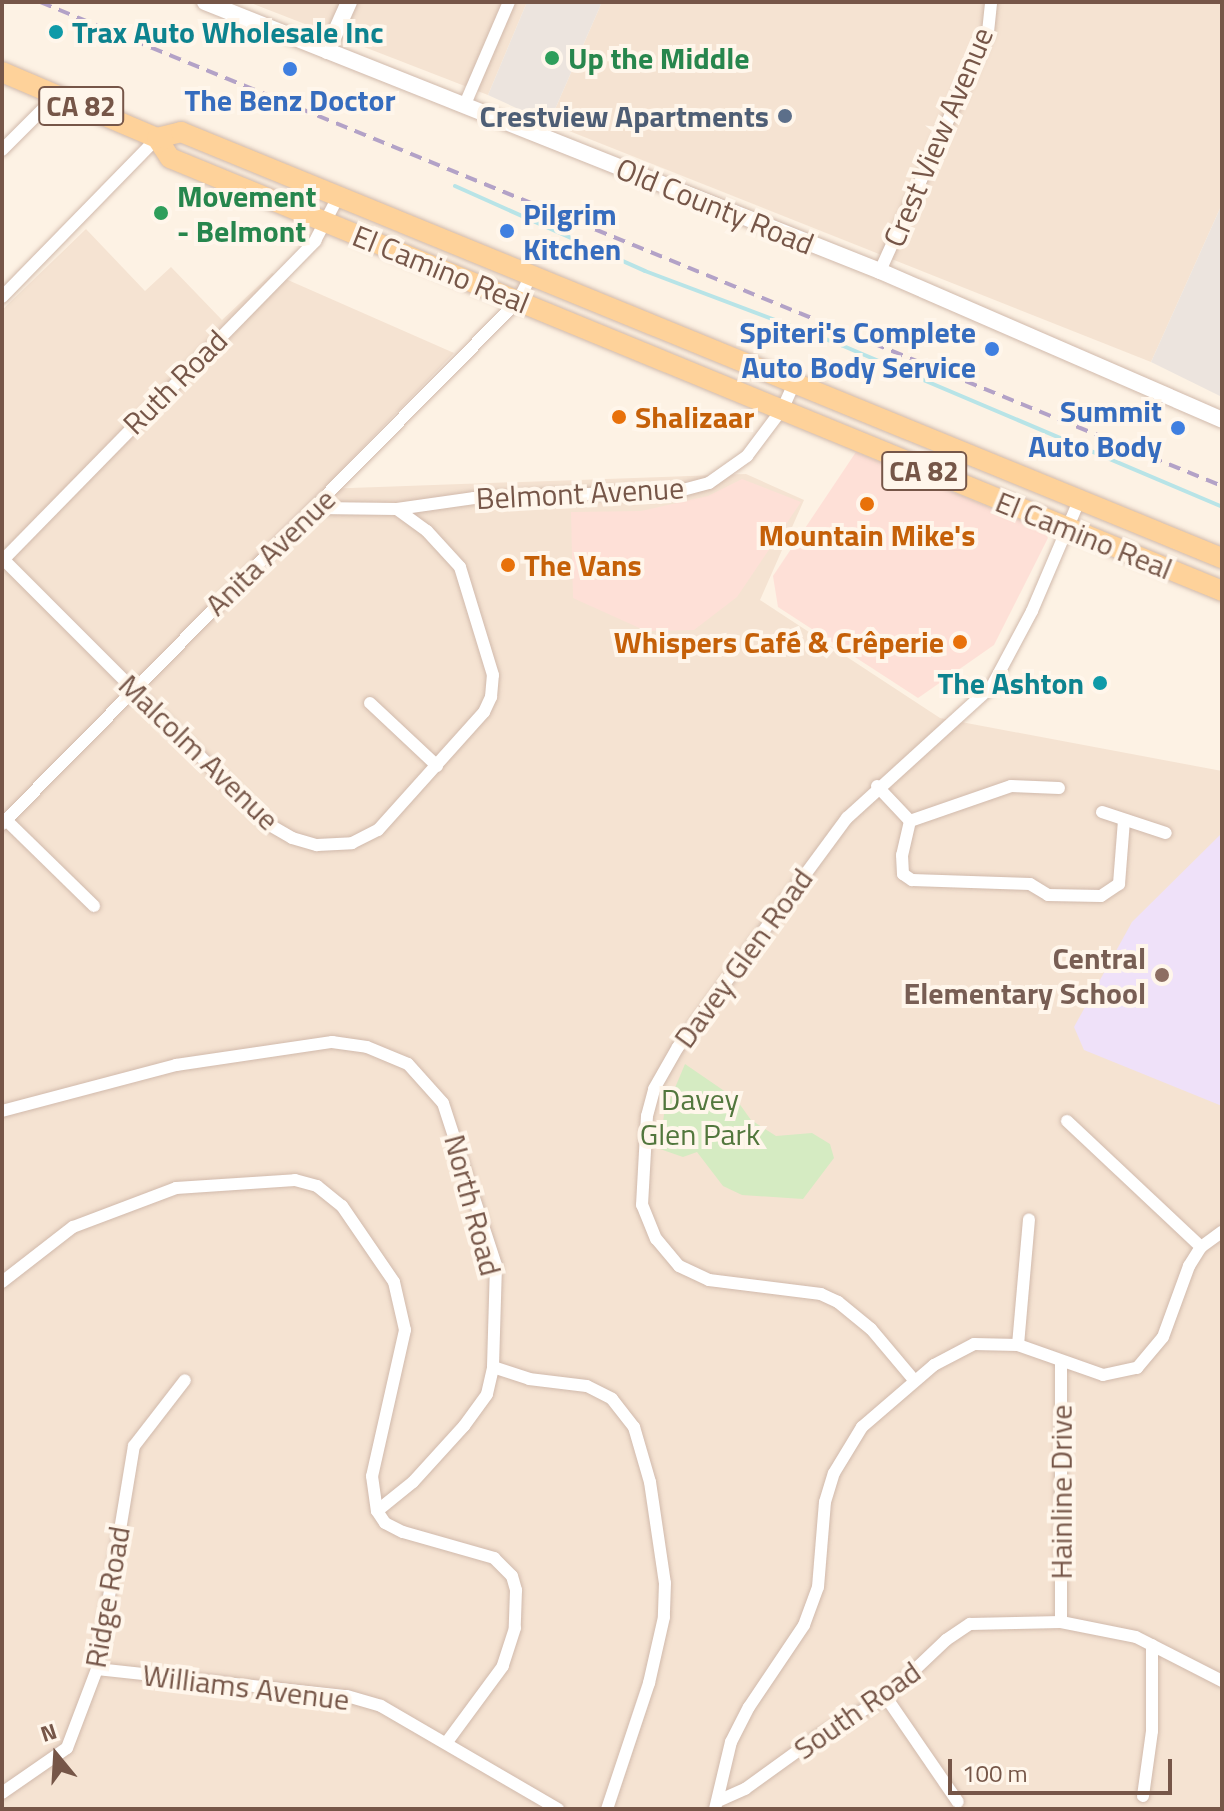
<!DOCTYPE html>
<meta charset="utf-8">
<style>
body{margin:0}
#map{position:relative;width:1224px;height:1811px;overflow:hidden;background:#fdf2e4;font-family:"Titillium Web",sans-serif}
div>[style]{position:absolute}
.residential>*{inset:0;background:#f5e3d2}
.commercial>*{inset:0;background:#fee0d7}
.industrial>*{inset:0;background:#ece4de}
.education>*{inset:0;background:#efe1f9}
.green>*{inset:0;background:#d5ebc2}
.stream>*{height:4px;margin:-2px;padding:0 2px;transform-origin:2px;border-radius:2px;background:#b8e4e7}
.roads{filter:drop-shadow(0 0 2px #d1baac) drop-shadow(0 0 2px #d1baac)}
.minor>*{height:12px;margin:-6px;padding:0 6px;transform-origin:6px;border-radius:6px;background:#fff}
.tertiary>*{height:16px;margin:-8px;padding:0 8px;transform-origin:8px;border-radius:8px;background:#fff}
.primary>*{height:20px;margin:-10px;padding:0 10px;transform-origin:10px;border-radius:10px;background:#fed29a}
.rail>*{height:4px;margin-top:-2px;transform-origin:0;background:repeating-linear-gradient(90deg,#b3a2c7 0 12px,transparent 0 20px)}
.dots>*{width:22px;height:22px;translate:-50% -50%;box-sizing:border-box;border:4px solid #fff6eb;border-radius:50%}
span{translate:-50% -50%;white-space:nowrap;text-align:center;line-height:1.15;-webkit-text-stroke:8px #fff6eb;paint-order:stroke}
.shield-label span{padding:2px 6px;background:#fff6eb;border:2px solid;border-radius:6px;-webkit-text-stroke-width:0}
.shield-label{font-size:28px;color:#765648;font-weight:700}
.culture-label{font-size:30px;color:#0d838f;font-weight:700}
.left{translate:0 -50%;text-align:left}
.right{translate:-100% -50%;text-align:right}
.leisure-label{font-size:30px;color:#27864d;font-weight:700}
.shop-label{font-size:30px;color:#366cbe;font-weight:700}
.service-label{font-size:30px;color:#4e5e75;font-weight:700}
.street-label{font-size:30px;color:#765648}
.food-label{font-size:30px;color:#c56008;font-weight:700}
.education-label{font-size:30px;color:#785e54;font-weight:700}
.park-label{font-size:30px;color:#52773d}
.frame{position:absolute;inset:0;border:4px solid #765648;pointer-events:none}
.north{position:absolute;left:16px;top:1715px;width:80px;height:80px;-webkit-text-stroke:6px #fff6eb;paint-order:stroke;rotate:342deg;font-size:22px;font-weight:700;line-height:32px;text-align:center;color:#765648}
.north::after{content:'';display:block;margin:auto;width:28px;height:36px;background:#765648;clip-path:polygon(50% 0,100% 100%,50% 72%,0 100%)}
.scale{position:absolute;left:948px;top:1759px;width:224px;height:36px;box-sizing:border-box;border:4px solid #765648;border-top:0;padding-left:10px;font-size:24px;line-height:28px;white-space:nowrap;color:#765648;-webkit-text-stroke:6px #fff6eb;paint-order:stroke}
</style>
<div id="map">
<div class="residential">
<i style="clip-path:polygon(248px 2px,527px 2px,488px 95px)"></i>
<i style="clip-path:polygon(602px 2px,1222px 2px,1222px 204px,1151px 362px,549px 123px)"></i>
<i style="clip-path:polygon(86px 229px,145px 291px,171px 267px,222px 320px,272px 273px,454px 353px,323px 489px,746px 474px,804px 500px,760px 600px,940px 718px,1222px 771px,1222px 1809px,2px 1809px,2px 310px)"></i>
</div>
<div class="commercial">
<i style="clip-path:polygon(856px 452px,1042px 529px,1048px 538px,994px 645px,918px 698px,778px 607px,773px 576px)"></i>
<i style="clip-path:polygon(742px 479px,801px 502px,737px 597px,694px 630px,646px 631px,573px 598px,571px 512px,641px 511px,708px 496px)"></i>
</div>
<div class="industrial">
<i style="clip-path:polygon(527px 2px,602px 2px,549px 123px,488px 95px)"></i>
<i style="clip-path:polygon(1222px 204px,1222px 397px,1151px 362px)"></i>
</div>
<div class="education">
<i style="clip-path:polygon(1222px 833px,1222px 1106px,1084px 1050px,1074px 1027px,1132px 922px)"></i>
</div>
<div class="green">
<i style="clip-path:polygon(685px 1064px,736px 1099px,751px 1120px,776px 1136px,812px 1133px,830px 1144px,834px 1158px,803px 1199px,742px 1195px,723px 1186px,697px 1152px,683px 1157px,660px 1149px,664px 1114px)"></i>
</div>
<div class="stream">
<i style="left:455px;top:186px;width:208px;rotate:24.1deg"></i>
<i style="left:645px;top:271px;width:210px;rotate:20.7deg"></i>
<i style="left:841px;top:345px;width:414px;rotate:23deg"></i>
</div>
<div class="roads">
<div class="minor">
<i style="left:465px;top:104px;width:111px;rotate:-66.7deg"></i>
<i style="left:2px;top:150px;width:76px;rotate:-45deg"></i>
<i style="left:880px;top:271px;width:262px;rotate:-65.7deg"></i>
<i style="left:988px;top:32px;width:30px;rotate:-84deg"></i>
<i style="left:2px;top:297px;width:222px;rotate:-45.7deg"></i>
<i style="left:317px;top:508px;width:80px;rotate:0.7deg"></i>
<i style="left:397px;top:509px;width:78px;rotate:-8.1deg"></i>
<i style="left:474px;top:498px;width:205px;rotate:-2deg"></i>
<i style="left:679px;top:491px;width:31px;rotate:-15deg"></i>
<i style="left:709px;top:483px;width:47px;rotate:-35.4deg"></i>
<i style="left:747px;top:456px;width:60px;rotate:-53.1deg"></i>
<i style="left:783px;top:408px;width:27px;rotate:-66deg"></i>
<i style="left:2px;top:558px;width:376px;rotate:45deg"></i>
<i style="left:268px;top:824px;width:28px;rotate:30deg"></i>
<i style="left:292px;top:838px;width:26px;rotate:16deg"></i>
<i style="left:317px;top:845px;width:35px;rotate:-3deg"></i>
<i style="left:352px;top:843px;width:29px;rotate:-27deg"></i>
<i style="left:378px;top:830px;width:159px;rotate:-48.1deg"></i>
<i style="left:484px;top:712px;width:17px;rotate:-65deg"></i>
<i style="left:491px;top:697px;width:22px;rotate:-85deg"></i>
<i style="left:493px;top:675px;width:113px;rotate:-107deg"></i>
<i style="left:460px;top:567px;width:49px;rotate:-132.5deg"></i>
<i style="left:427px;top:531px;width:37px;rotate:-144deg"></i>
<i style="left:2px;top:561px;width:448px;rotate:-45.6deg"></i>
<i style="left:315px;top:241px;width:50px;rotate:-62.4deg"></i>
<i style="left:370px;top:703px;width:92px;rotate:43.2deg"></i>
<i style="left:877px;top:786px;width:48px;rotate:46.7deg"></i>
<i style="left:1102px;top:812px;width:67px;rotate:18.2deg"></i>
<i style="left:6px;top:820px;width:123px;rotate:44.3deg"></i>
<i style="left:910px;top:821px;width:35px;rotate:103deg"></i>
<i style="left:902px;top:855px;width:19px;rotate:87deg"></i>
<i style="left:903px;top:874px;width:11px;rotate:34deg"></i>
<i style="left:912px;top:880px;width:118px;rotate:1.9deg"></i>
<i style="left:1030px;top:884px;width:21px;rotate:31deg"></i>
<i style="left:1048px;top:895px;width:53px;rotate:1.1deg"></i>
<i style="left:1101px;top:896px;width:22px;rotate:-34deg"></i>
<i style="left:1119px;top:884px;width:63px;rotate:-85.5deg"></i>
<i style="left:910px;top:821px;width:107px;rotate:-19.1deg"></i>
<i style="left:1011px;top:786px;width:48px;rotate:2.4deg"></i>
<i style="left:2px;top:824px;width:735px;rotate:-45.39deg"></i>
<i style="left:518px;top:301px;width:28px;rotate:-63deg"></i>
<i style="left:2px;top:1111px;width:180px;rotate:-14.8deg"></i>
<i style="left:176px;top:1065px;width:158px;rotate:-8.4deg"></i>
<i style="left:332px;top:1042px;width:35px;rotate:8deg"></i>
<i style="left:367px;top:1047px;width:44px;rotate:22.5deg"></i>
<i style="left:408px;top:1064px;width:52px;rotate:48.1deg"></i>
<i style="left:443px;top:1103px;width:170px;rotate:71.9deg"></i>
<i style="left:496px;top:1265px;width:102px;rotate:91.7deg"></i>
<i style="left:493px;top:1367px;width:38px;rotate:18deg"></i>
<i style="left:529px;top:1379px;width:58px;rotate:6.9deg"></i>
<i style="left:587px;top:1386px;width:28px;rotate:27deg"></i>
<i style="left:612px;top:1399px;width:36px;rotate:52deg"></i>
<i style="left:634px;top:1427px;width:57px;rotate:73.8deg"></i>
<i style="left:650px;top:1482px;width:102px;rotate:81.6deg"></i>
<i style="left:665px;top:1583px;width:34px;rotate:92deg"></i>
<i style="left:664px;top:1617px;width:68px;rotate:102.8deg"></i>
<i style="left:649px;top:1683px;width:133px;rotate:108.4deg"></i>
<i style="left:1067px;top:1121px;width:184px;rotate:43.2deg"></i>
<i style="left:2px;top:1282px;width:90px;rotate:-37.8deg"></i>
<i style="left:73px;top:1227px;width:110px;rotate:-20.7deg"></i>
<i style="left:176px;top:1188px;width:119px;rotate:-3.8deg"></i>
<i style="left:295px;top:1180px;width:23px;rotate:15deg"></i>
<i style="left:317px;top:1186px;width:32px;rotate:39deg"></i>
<i style="left:342px;top:1206px;width:92px;rotate:55.6deg"></i>
<i style="left:394px;top:1282px;width:49px;rotate:77.1deg"></i>
<i style="left:405px;top:1330px;width:150px;rotate:102.7deg"></i>
<i style="left:372px;top:1476px;width:35px;rotate:82deg"></i>
<i style="left:377px;top:1511px;width:14px;rotate:56deg"></i>
<i style="left:385px;top:1523px;width:20px;rotate:27deg"></i>
<i style="left:403px;top:1532px;width:95px;rotate:15.9deg"></i>
<i style="left:494px;top:1558px;width:25px;rotate:45deg"></i>
<i style="left:512px;top:1576px;width:15px;rotate:74deg"></i>
<i style="left:516px;top:1590px;width:38px;rotate:92deg"></i>
<i style="left:515px;top:1628px;width:40px;rotate:108deg"></i>
<i style="left:503px;top:1666px;width:94px;rotate:126.4deg"></i>
<i style="left:1018px;top:1345px;width:126px;rotate:-85deg"></i>
<i style="left:914px;top:1380px;width:67px;rotate:-130.1deg"></i>
<i style="left:871px;top:1329px;width:43px;rotate:-140.7deg"></i>
<i style="left:838px;top:1302px;width:19px;rotate:-155deg"></i>
<i style="left:821px;top:1294px;width:113px;rotate:-172.9deg"></i>
<i style="left:709px;top:1280px;width:33px;rotate:-155deg"></i>
<i style="left:679px;top:1266px;width:35px;rotate:-130deg"></i>
<i style="left:656px;top:1239px;width:37px;rotate:-112deg"></i>
<i style="left:642px;top:1205px;width:89px;rotate:-86.8deg"></i>
<i style="left:647px;top:1116px;width:28px;rotate:-75deg"></i>
<i style="left:654px;top:1089px;width:48px;rotate:-60.3deg"></i>
<i style="left:678px;top:1047px;width:285px;rotate:-53.6deg"></i>
<i style="left:847px;top:818px;width:196px;rotate:-42.3deg"></i>
<i style="left:992px;top:686px;width:85px;rotate:-61.9deg"></i>
<i style="left:1032px;top:611px;width:120px;rotate:-66.9deg"></i>
<i style="left:377px;top:1511px;width:46px;rotate:-38.9deg"></i>
<i style="left:413px;top:1482px;width:76px;rotate:-47.7deg"></i>
<i style="left:464px;top:1426px;width:39px;rotate:-54deg"></i>
<i style="left:487px;top:1394px;width:28px;rotate:-77deg"></i>
<i style="left:1061px;top:1622px;width:260px;rotate:-90deg"></i>
<i style="left:97px;top:1669px;width:251px;rotate:6.2deg"></i>
<i style="left:347px;top:1696px;width:35px;rotate:16deg"></i>
<i style="left:381px;top:1706px;width:205px;rotate:30.2deg"></i>
<i style="left:886px;top:1697px;width:127px;rotate:55.6deg"></i>
<i style="left:2px;top:1793px;width:79px;rotate:-34.7deg"></i>
<i style="left:67px;top:1748px;width:85px;rotate:-69.2deg"></i>
<i style="left:97px;top:1669px;width:226px;rotate:-80.6deg"></i>
<i style="left:134px;top:1446px;width:83px;rotate:-52.3deg"></i>
<i style="left:1143px;top:1796px;width:66px;rotate:-82.1deg"></i>
<i style="left:1152px;top:1731px;width:86px;rotate:-90deg"></i>
<i style="left:718px;top:1801px;width:30px;rotate:-24deg"></i>
<i style="left:745px;top:1789px;width:92px;rotate:-35.8deg"></i>
<i style="left:820px;top:1735px;width:76px;rotate:-29.9deg"></i>
<i style="left:886px;top:1697px;width:83px;rotate:-43.5deg"></i>
<i style="left:946px;top:1640px;width:29px;rotate:-34deg"></i>
<i style="left:970px;top:1624px;width:91px;rotate:-1.3deg"></i>
<i style="left:1061px;top:1622px;width:76px;rotate:11.3deg"></i>
<i style="left:1136px;top:1637px;width:97px;rotate:27.1deg"></i>
<i style="left:715px;top:1809px;width:69px;rotate:-76.6deg"></i>
<i style="left:731px;top:1742px;width:39px;rotate:-63deg"></i>
<i style="left:749px;top:1707px;width:99px;rotate:-56.1deg"></i>
<i style="left:804px;top:1625px;width:40px;rotate:-69.8deg"></i>
<i style="left:818px;top:1587px;width:85px;rotate:-85.3deg"></i>
<i style="left:825px;top:1502px;width:30px;rotate:-73deg"></i>
<i style="left:834px;top:1473px;width:54px;rotate:-58.7deg"></i>
<i style="left:862px;top:1427px;width:95px;rotate:-40.7deg"></i>
<i style="left:934px;top:1365px;width:45px;rotate:-27.7deg"></i>
<i style="left:974px;top:1344px;width:44px;rotate:1.3deg"></i>
<i style="left:1018px;top:1345px;width:90px;rotate:19.4deg"></i>
<i style="left:1103px;top:1375px;width:35px;rotate:-12deg"></i>
<i style="left:1137px;top:1368px;width:40px;rotate:-50deg"></i>
<i style="left:1163px;top:1337px;width:76px;rotate:-69.9deg"></i>
<i style="left:1189px;top:1266px;width:22px;rotate:-58deg"></i>
<i style="left:1201px;top:1247px;width:26px;rotate:-36deg"></i>
</div>
<div class="tertiary">
<i style="left:205px;top:2px;width:727px;rotate:21.73deg"></i>
<i style="left:880px;top:271px;width:373px;rotate:23.5deg"></i>
<i style="left:327px;top:51px;width:54px;rotate:-65.8deg"></i>
</div>
<div class="primary">
<i style="left:2px;top:72px;width:168px;rotate:23.1deg"></i>
<i style="left:157px;top:138px;width:24px;rotate:57deg"></i>
<i style="left:170px;top:158px;width:1138px;rotate:22.37deg"></i>
<i style="left:157px;top:138px;width:25px;rotate:-14deg"></i>
<i style="left:181px;top:132px;width:1125px;rotate:22.26deg"></i>
</div>
</div>
<div class="rail">
<i style="left:40px;top:2px;width:1277px;rotate:22.27deg"></i>
</div>
<div class="dots">
<i style="left:56px;top:32px;background:#0f9aa8"></i>
<i style="left:552px;top:58px;background:#2e9e5b"></i>
<i style="left:290px;top:69px;background:#3f7fe0"></i>
<i style="left:785px;top:116px;background:#5c6f8a"></i>
<i style="left:161px;top:213px;background:#2e9e5b"></i>
<i style="left:507px;top:231px;background:#3f7fe0"></i>
<i style="left:992px;top:349px;background:#3f7fe0"></i>
<i style="left:619px;top:417px;background:#e8710a"></i>
<i style="left:1178px;top:428px;background:#3f7fe0"></i>
<i style="left:867px;top:504px;background:#e8710a"></i>
<i style="left:508px;top:565px;background:#e8710a"></i>
<i style="left:960px;top:642px;background:#e8710a"></i>
<i style="left:1100px;top:683px;background:#0f9aa8"></i>
<i style="left:1162px;top:975px;background:#8d6e63"></i>
</div>
<div class="shield-label">
<span style="left:81px;top:106px">CA 82</span>
<span style="left:924px;top:471px">CA 82</span>
</div>
<div class="culture-label">
<span class="left" style="left:72px;top:32px">Trax Auto Wholesale Inc</span>
<span class="right" style="left:1084px;top:683px">The Ashton</span>
</div>
<div class="leisure-label">
<span class="left" style="left:568px;top:58px">Up the Middle</span>
<span class="left" style="left:177px;top:213px">Movement<br>- Belmont</span>
</div>
<div class="shop-label">
<span style="left:290px;top:100px">The Benz Doctor</span>
<span class="left" style="left:523px;top:231px">Pilgrim<br>Kitchen</span>
<span class="right" style="left:976px;top:349px">Spiteri's Complete<br>Auto Body Service</span>
<span class="right" style="left:1162px;top:428px">Summit<br>Auto Body</span>
</div>
<div class="service-label">
<span class="right" style="left:769px;top:116px">Crestview Apartments</span>
</div>
<div class="street-label">
<span style="left:938px;top:137px;rotate:-67deg">Crest View Avenue</span>
<span style="left:715px;top:206px;rotate:22deg">Old County Road</span>
<span style="left:441px;top:269px;rotate:22deg">El Camino Real</span>
<span style="left:175px;top:382px;rotate:-45deg">Ruth Road</span>
<span style="left:580px;top:493px;rotate:-3deg">Belmont Avenue</span>
<span style="left:1084px;top:535px;rotate:22deg">El Camino Real</span>
<span style="left:270px;top:552px;rotate:-44deg">Anita Avenue</span>
<span style="left:199px;top:752px;rotate:44deg">Malcolm Avenue</span>
<span style="left:743px;top:958px;rotate:-54deg">Davey Glen Road</span>
<span style="left:473px;top:1205px;rotate:75deg">North Road</span>
<span style="left:1061px;top:1492px;rotate:-90deg">Hainline Drive</span>
<span style="left:107px;top:1597px;rotate:-80deg">Ridge Road</span>
<span style="left:246px;top:1687px;rotate:7deg">Williams Avenue</span>
<span style="left:857px;top:1710px;rotate:-35deg">South Road</span>
</div>
<div class="food-label">
<span class="left" style="left:635px;top:417px">Shalizaar</span>
<span style="left:867px;top:535px">Mountain Mike's</span>
<span class="left" style="left:524px;top:565px">The Vans</span>
<span class="right" style="left:944px;top:642px">Whispers Café &amp; Crêperie</span>
</div>
<div class="education-label">
<span class="right" style="left:1146px;top:975px">Central<br>Elementary School</span>
</div>
<div class="park-label">
<span style="left:700px;top:1116px">Davey<br>Glen Park</span>
</div>
<div class="frame"></div>
<div class="north">N</div>
<div class="scale">100 m</div>
</div>
